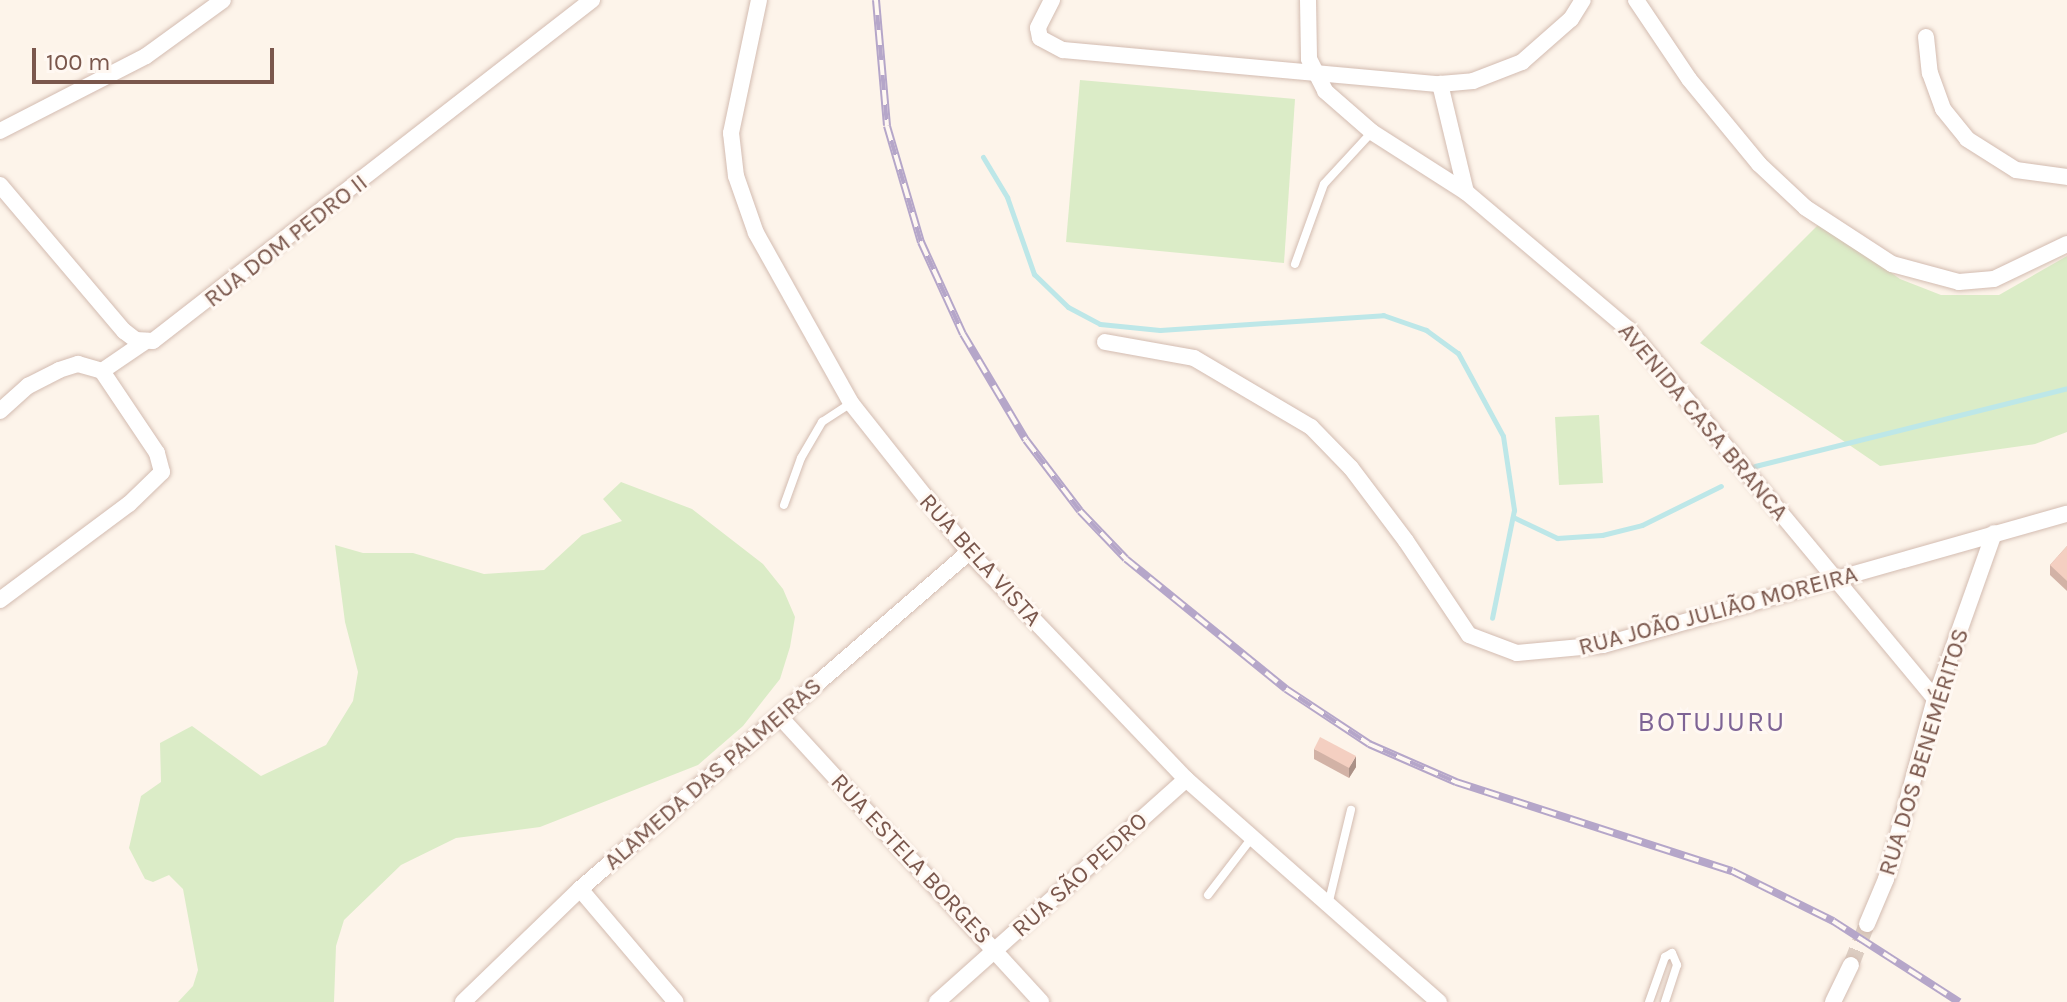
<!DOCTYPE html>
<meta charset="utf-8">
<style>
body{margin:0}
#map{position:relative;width:2067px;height:1002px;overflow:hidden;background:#fdf4ea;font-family:Karla,sans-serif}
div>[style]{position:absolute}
.green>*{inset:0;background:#dbecc7}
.stream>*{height:5px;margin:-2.5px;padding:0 2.5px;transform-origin:2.5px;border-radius:2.5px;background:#bde7e8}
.minor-tunnel>*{height:16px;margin-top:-8px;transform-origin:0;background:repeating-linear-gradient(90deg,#dccdc2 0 16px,transparent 0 24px)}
.roads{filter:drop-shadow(0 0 2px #d3bcb1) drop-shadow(0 0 2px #d3bcb1)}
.service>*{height:8px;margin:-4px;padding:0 4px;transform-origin:4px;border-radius:4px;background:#fff}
.minor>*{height:16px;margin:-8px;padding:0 8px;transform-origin:8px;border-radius:8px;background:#fff}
.rail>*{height:8px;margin-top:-4px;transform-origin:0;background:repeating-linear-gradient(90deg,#fff8f2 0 15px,#b5a6c9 0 30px);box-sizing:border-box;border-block:2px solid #b5a6c9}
.wall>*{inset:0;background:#d2b2a6}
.shaded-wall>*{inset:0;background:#ab9187}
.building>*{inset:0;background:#f4cfc1}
span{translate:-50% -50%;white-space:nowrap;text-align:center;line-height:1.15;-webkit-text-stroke:6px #fff8f2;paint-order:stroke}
.street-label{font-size:24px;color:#7a574c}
.quarter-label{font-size:28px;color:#7e6495;letter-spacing:2px}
.scale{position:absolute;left:32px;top:48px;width:242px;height:36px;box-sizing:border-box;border:4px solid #7a574c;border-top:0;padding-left:10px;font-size:24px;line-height:28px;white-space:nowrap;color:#7a574c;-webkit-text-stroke:6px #fff8f2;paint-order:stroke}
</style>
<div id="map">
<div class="green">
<i style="clip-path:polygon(1080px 80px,1295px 99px,1284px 263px,1066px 242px)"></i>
<i style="clip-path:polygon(1821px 222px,1900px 279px,1941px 295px,1999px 295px,2067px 256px,2067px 432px,2035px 444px,1880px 466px,1700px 343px)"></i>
<i style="clip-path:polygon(1599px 415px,1603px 483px,1559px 485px,1555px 417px)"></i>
<i style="clip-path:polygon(621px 482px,692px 509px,763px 564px,783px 589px,795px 617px,790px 647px,780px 679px,743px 726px,698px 765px,540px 827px,456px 838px,401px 865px,344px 920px,336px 946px,334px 1002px,178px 1002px,193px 986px,198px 970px,183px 889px,169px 875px,153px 882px,145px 879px,129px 848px,141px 796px,161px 782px,160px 743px,192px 726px,261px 776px,326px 745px,353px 701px,358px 672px,345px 622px,335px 545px,363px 553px,413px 553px,484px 574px,544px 570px,582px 535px,622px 521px,603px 499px)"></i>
</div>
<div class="stream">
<i style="left:983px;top:157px;width:47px;rotate:59deg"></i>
<i style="left:1007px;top:197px;width:82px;rotate:70.7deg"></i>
<i style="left:1034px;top:274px;width:47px;rotate:44.1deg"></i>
<i style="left:1068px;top:307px;width:36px;rotate:28deg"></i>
<i style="left:1100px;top:324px;width:60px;rotate:5.7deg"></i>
<i style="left:1160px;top:330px;width:224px;rotate:-3.8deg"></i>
<i style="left:1383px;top:315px;width:46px;rotate:19.2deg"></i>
<i style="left:1426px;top:330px;width:39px;rotate:36deg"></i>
<i style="left:1458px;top:353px;width:94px;rotate:61.5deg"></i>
<i style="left:1503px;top:436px;width:75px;rotate:81.5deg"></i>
<i style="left:1514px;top:510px;width:110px;rotate:101.5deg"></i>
<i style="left:1755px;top:466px;width:322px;rotate:-14deg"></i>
<i style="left:1513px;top:517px;width:49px;rotate:25.5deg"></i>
<i style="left:1557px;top:538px;width:45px;rotate:-3.8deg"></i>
<i style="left:1602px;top:535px;width:41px;rotate:-14deg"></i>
<i style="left:1642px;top:525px;width:88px;rotate:-26.3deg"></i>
</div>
<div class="minor-tunnel">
<i style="left:1851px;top:965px;width:44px;rotate:-68.7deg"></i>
</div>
<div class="roads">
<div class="service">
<i style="left:1295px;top:264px;width:85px;rotate:-70.1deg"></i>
<i style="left:1324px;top:184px;width:71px;rotate:-47.3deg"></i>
<i style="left:784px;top:505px;width:50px;rotate:-70.1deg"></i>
<i style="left:801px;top:458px;width:42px;rotate:-59.7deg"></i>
<i style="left:822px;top:422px;width:35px;rotate:-33deg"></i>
<i style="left:1208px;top:895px;width:71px;rotate:-52.5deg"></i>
<i style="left:1328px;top:905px;width:98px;rotate:-76.4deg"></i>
<i style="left:1649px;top:1002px;width:48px;rotate:-70.4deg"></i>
<i style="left:1665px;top:957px;width:8px;rotate:-30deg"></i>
<i style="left:1672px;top:953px;width:13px;rotate:67deg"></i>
<i style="left:1677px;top:965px;width:39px;rotate:108deg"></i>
</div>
<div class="minor">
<i style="left:759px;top:0;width:136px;rotate:101.9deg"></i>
<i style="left:731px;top:133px;width:43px;rotate:83.4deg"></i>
<i style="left:736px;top:176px;width:60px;rotate:70.7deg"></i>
<i style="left:756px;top:233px;width:195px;rotate:60.8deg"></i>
<i style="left:851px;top:403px;width:190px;rotate:51.6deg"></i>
<i style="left:969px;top:552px;width:314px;rotate:46.3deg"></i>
<i style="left:1186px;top:779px;width:337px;rotate:41.4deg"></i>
<i style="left:1052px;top:0;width:31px;rotate:117deg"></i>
<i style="left:1038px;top:28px;width:10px;rotate:79deg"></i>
<i style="left:1040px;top:38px;width:26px;rotate:28deg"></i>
<i style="left:1063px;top:50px;width:379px;rotate:5.2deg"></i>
<i style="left:1440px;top:84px;width:33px;rotate:-5deg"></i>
<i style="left:1473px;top:81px;width:53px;rotate:-21.2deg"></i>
<i style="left:1522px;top:62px;width:65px;rotate:-41.3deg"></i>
<i style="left:1571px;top:19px;width:22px;rotate:-58deg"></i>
<i style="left:1308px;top:0;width:59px;rotate:89deg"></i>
<i style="left:1309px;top:59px;width:36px;rotate:63deg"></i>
<i style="left:1325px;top:91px;width:62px;rotate:41.1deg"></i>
<i style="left:1372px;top:132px;width:112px;rotate:32.6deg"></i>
<i style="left:1466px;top:192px;width:212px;rotate:40.2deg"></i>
<i style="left:1628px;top:329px;width:481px;rotate:50.3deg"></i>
<i style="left:1636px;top:0;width:95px;rotate:56.1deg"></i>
<i style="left:1689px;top:79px;width:110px;rotate:50.5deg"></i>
<i style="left:1759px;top:164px;width:64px;rotate:43.1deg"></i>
<i style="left:1806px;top:208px;width:103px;rotate:33.1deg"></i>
<i style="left:1892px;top:264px;width:69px;rotate:15deg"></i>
<i style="left:1959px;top:282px;width:35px;rotate:-5deg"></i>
<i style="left:1994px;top:279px;width:81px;rotate:-25.6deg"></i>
<i style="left:1926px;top:37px;width:36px;rotate:84deg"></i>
<i style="left:1930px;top:73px;width:38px;rotate:70deg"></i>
<i style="left:1943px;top:109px;width:38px;rotate:51deg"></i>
<i style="left:1967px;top:139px;width:58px;rotate:32.3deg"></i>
<i style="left:2016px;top:170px;width:51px;rotate:7.8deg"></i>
<i style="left:1440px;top:84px;width:111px;rotate:76.5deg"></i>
<i style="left:0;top:131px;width:164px;rotate:-27.2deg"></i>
<i style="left:146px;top:56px;width:95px;rotate:-36deg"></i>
<i style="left:0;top:185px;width:192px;rotate:49.7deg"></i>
<i style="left:124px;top:331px;width:15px;rotate:37deg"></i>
<i style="left:136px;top:340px;width:17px;rotate:3deg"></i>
<i style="left:153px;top:341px;width:556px;rotate:-37.84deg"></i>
<i style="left:1105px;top:342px;width:90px;rotate:10.2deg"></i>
<i style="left:1194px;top:358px;width:136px;rotate:30.5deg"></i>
<i style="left:1311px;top:427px;width:57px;rotate:45.7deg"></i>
<i style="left:1351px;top:468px;width:91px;rotate:53deg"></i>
<i style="left:1406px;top:541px;width:113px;rotate:56.2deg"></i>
<i style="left:1469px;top:635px;width:51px;rotate:20.6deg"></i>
<i style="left:1517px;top:653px;width:86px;rotate:-5.3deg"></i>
<i style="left:1603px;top:645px;width:482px;rotate:-15.8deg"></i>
<i style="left:0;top:411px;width:38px;rotate:-42deg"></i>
<i style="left:28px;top:386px;width:35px;rotate:-27deg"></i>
<i style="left:59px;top:370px;width:20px;rotate:-18deg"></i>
<i style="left:78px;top:364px;width:25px;rotate:16deg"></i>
<i style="left:102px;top:371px;width:53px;rotate:-34.3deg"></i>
<i style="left:0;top:600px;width:161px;rotate:-36.7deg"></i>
<i style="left:129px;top:504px;width:46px;rotate:-44.1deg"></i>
<i style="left:162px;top:472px;width:20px;rotate:-105deg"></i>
<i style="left:157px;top:453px;width:99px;rotate:-123.9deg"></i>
<i style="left:781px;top:718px;width:385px;rotate:47.5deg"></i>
<i style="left:580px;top:889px;width:148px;rotate:49.7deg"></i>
<i style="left:1867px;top:924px;width:49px;rotate:-67.1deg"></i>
<i style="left:1886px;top:879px;width:187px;rotate:-74.8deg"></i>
<i style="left:1935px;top:699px;width:176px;rotate:-70.4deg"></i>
<i style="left:463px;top:1002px;width:163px;rotate:-44deg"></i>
<i style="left:580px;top:889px;width:515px;rotate:-40.9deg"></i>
<i style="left:937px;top:1002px;width:334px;rotate:-41.8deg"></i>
<i style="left:1833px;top:1002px;width:41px;rotate:-64.1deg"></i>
</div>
</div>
<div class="rail">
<i style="left:876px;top:0;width:126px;rotate:85deg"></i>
<i style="left:887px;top:126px;width:121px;rotate:73.7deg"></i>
<i style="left:921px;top:242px;width:101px;rotate:65.5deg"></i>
<i style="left:963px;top:334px;width:123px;rotate:59.3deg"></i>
<i style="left:1026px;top:440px;width:89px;rotate:52.7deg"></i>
<i style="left:1080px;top:511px;width:66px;rotate:46.2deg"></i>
<i style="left:1126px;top:559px;width:206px;rotate:39.1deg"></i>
<i style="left:1286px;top:689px;width:100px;rotate:33.5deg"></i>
<i style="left:1369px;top:744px;width:95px;rotate:23.6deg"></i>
<i style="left:1456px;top:782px;width:290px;rotate:17.9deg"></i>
<i style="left:1732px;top:871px;width:113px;rotate:26.3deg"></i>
<i style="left:1833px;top:921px;width:150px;rotate:32.7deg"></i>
</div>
<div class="wall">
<i style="clip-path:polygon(2067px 546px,2067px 591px,2050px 575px,2050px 565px)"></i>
<i style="clip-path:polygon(1314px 749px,1356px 767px,1349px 778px,1314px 759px)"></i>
</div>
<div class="shaded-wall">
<i style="clip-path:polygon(1356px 756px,1356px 767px,1349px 778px,1349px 768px)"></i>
</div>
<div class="building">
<i style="clip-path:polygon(2067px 546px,2067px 581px,2050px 565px)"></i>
<i style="clip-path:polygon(1320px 737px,1356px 756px,1349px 768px,1314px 749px)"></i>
</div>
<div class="street-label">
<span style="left:286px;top:241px;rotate:-38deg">RUA DOM PEDRO II</span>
<span style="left:1703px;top:422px;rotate:50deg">AVENIDA CASA BRANCA</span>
<span style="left:980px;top:560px;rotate:48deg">RUA BELA VISTA</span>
<span style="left:1718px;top:611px;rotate:-15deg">RUA JOÃO JULIÃO MOREIRA</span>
<span style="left:1924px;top:752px;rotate:-73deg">RUA DOS BENEMÉRITOS</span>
<span style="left:713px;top:774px;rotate:-41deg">ALAMEDA DAS PALMEIRAS</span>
<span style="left:911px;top:859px;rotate:47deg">RUA ESTELA BORGES</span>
<span style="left:1080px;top:875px;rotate:-42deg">RUA SÃO PEDRO</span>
</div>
<div class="quarter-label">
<span style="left:1712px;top:722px">BOTUJURU</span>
</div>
<div class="scale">100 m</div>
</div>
